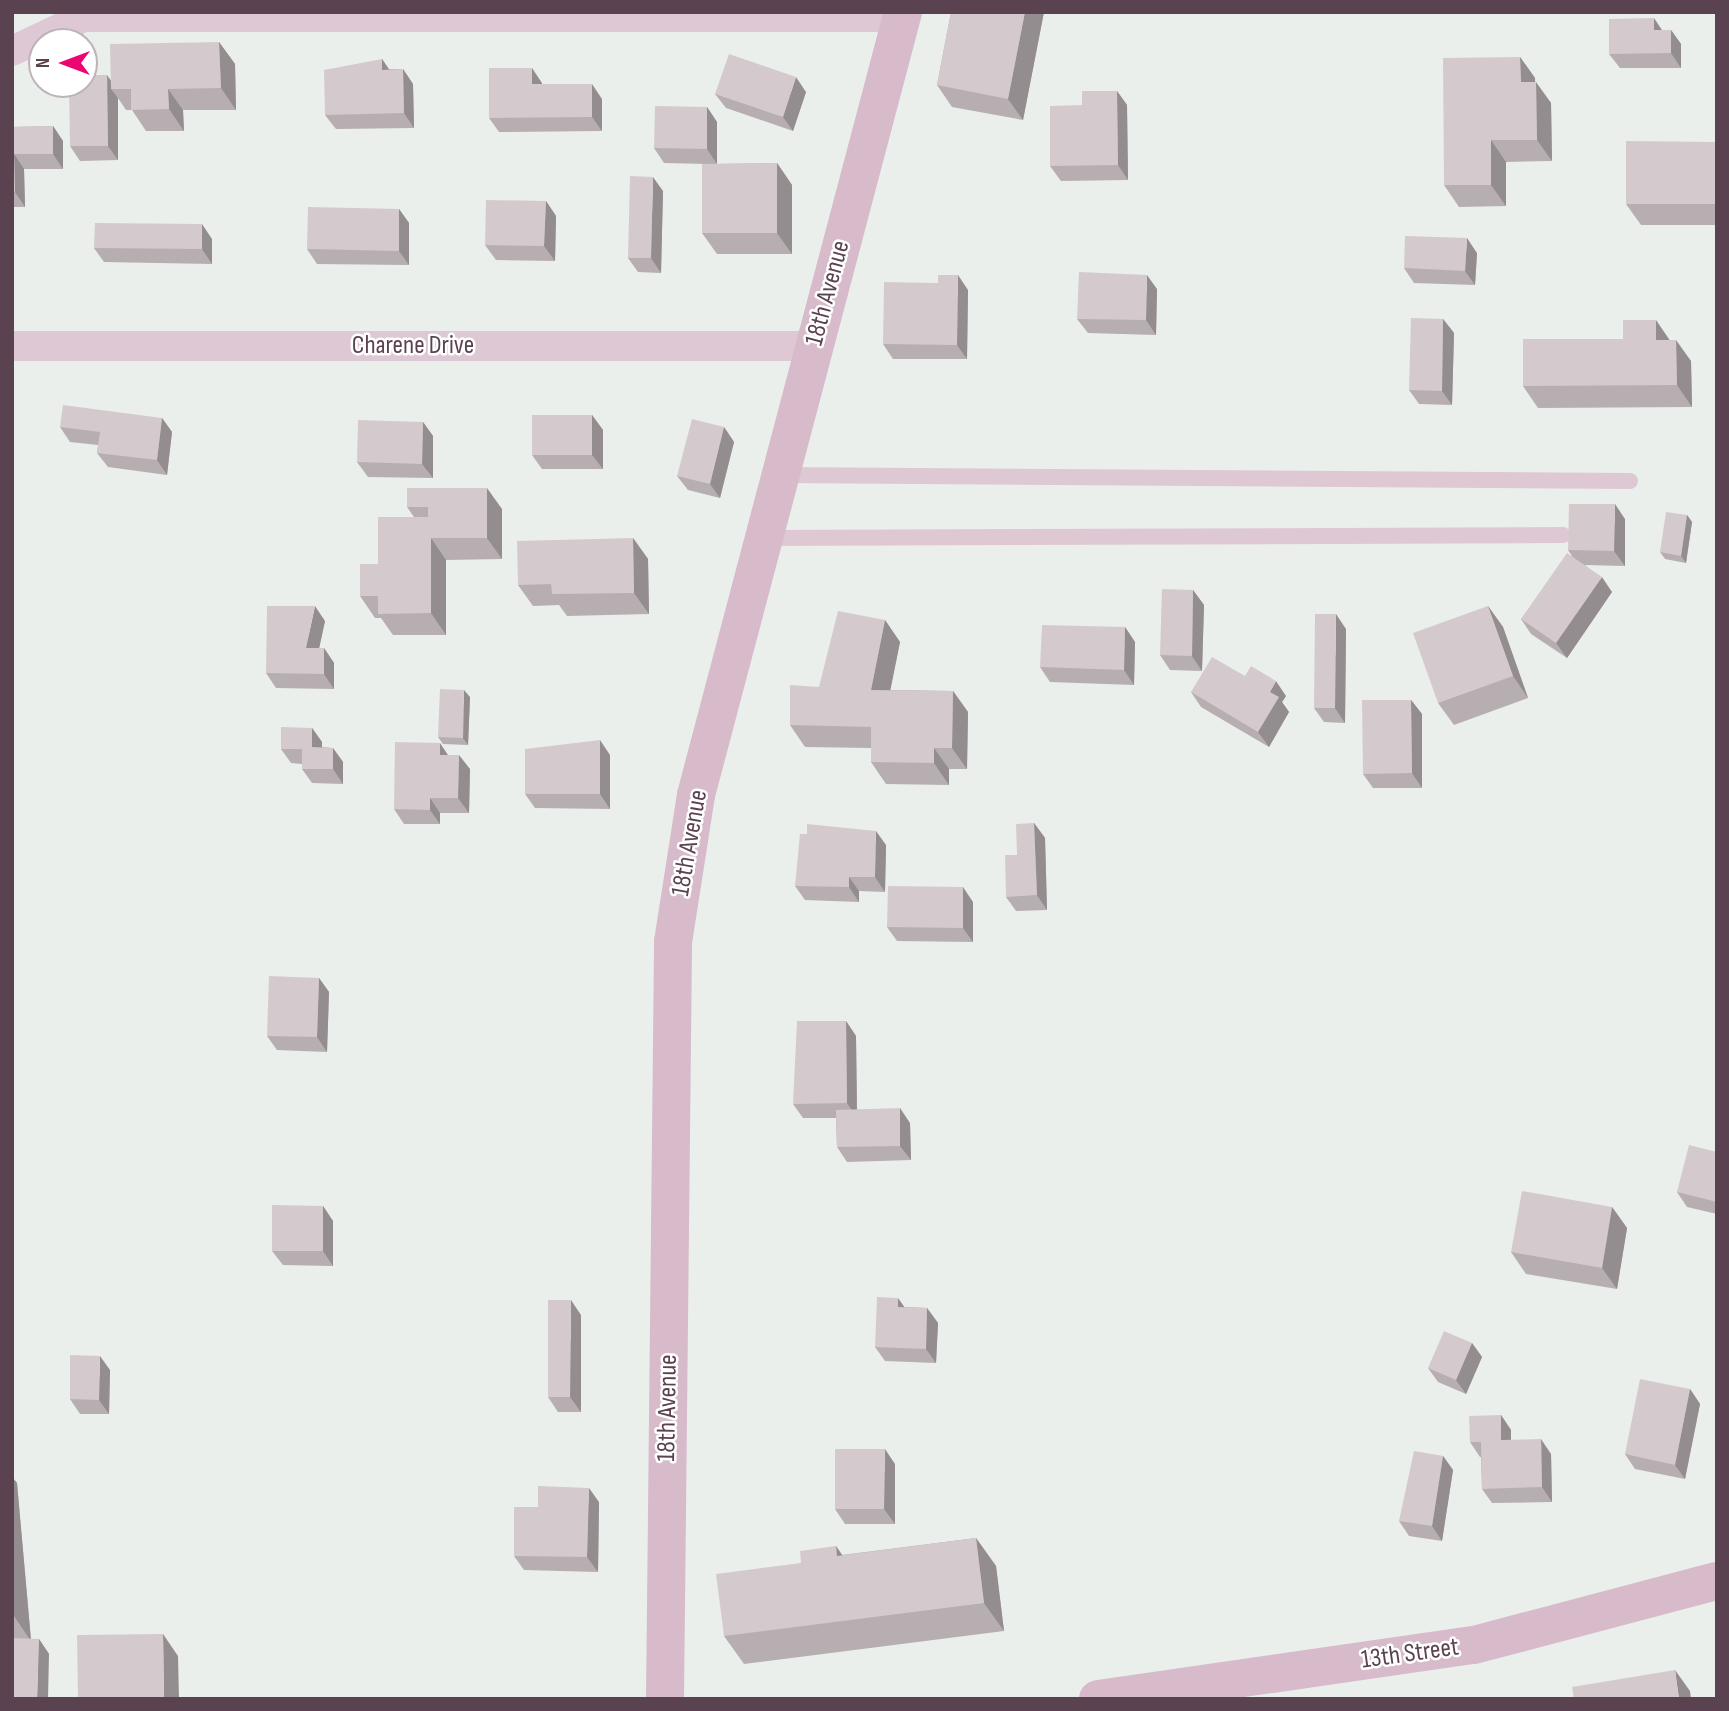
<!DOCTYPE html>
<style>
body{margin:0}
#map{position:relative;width:1729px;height:1711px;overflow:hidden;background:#ebefeb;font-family:"Sofia Sans Condensed",sans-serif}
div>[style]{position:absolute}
.lane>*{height:16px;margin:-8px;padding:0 8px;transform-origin:8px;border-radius:8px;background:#dec8d4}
.street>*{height:30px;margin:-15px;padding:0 15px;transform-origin:15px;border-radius:15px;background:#dec8d4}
.secondary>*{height:38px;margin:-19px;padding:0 19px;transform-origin:19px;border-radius:19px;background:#d7bbca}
.wall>*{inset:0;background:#b6aeb0}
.shaded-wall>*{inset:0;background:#948d90}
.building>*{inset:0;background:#d4cacd}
span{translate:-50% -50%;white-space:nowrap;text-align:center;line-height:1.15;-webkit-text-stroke:5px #fff;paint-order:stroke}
.street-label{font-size:26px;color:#5b4250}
.frame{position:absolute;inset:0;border:14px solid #5b4250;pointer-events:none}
.north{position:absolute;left:28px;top:28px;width:70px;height:70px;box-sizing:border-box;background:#fff;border:2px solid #bdb3b9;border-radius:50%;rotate:270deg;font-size:19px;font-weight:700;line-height:28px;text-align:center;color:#5b4250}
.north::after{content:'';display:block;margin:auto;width:24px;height:32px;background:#ed0671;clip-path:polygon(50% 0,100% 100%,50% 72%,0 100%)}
</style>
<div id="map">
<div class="lane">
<i style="left:780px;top:475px;width:850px;rotate:0.4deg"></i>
<i style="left:763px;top:538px;width:800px;rotate:-0.21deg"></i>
</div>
<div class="street">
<i style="left:12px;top:51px;width:80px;rotate:-25.3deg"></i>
<i style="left:84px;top:17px;width:818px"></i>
<i style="left:12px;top:346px;width:801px"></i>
</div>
<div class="secondary">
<i style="left:665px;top:1699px;width:757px;rotate:-89.39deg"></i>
<i style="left:673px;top:942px;width:149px;rotate:-81.1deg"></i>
<i style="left:696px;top:795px;width:810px;rotate:-75.19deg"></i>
<i style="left:1098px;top:1699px;width:380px;rotate:-8.2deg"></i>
<i style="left:1474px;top:1645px;width:251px;rotate:-14.8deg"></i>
</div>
<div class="wall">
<i style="clip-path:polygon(951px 12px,1044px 12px,1023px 120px,952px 107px,937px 85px)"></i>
<i style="clip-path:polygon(1671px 30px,1681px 44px,1681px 68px,1620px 68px,1609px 54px)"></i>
<i style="clip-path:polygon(219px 42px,235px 64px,236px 110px,183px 110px,184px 131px,146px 131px,132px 110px,126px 110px,118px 98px,118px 160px,80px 161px,70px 146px,111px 80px)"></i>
<i style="clip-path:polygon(1520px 57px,1535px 78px,1535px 82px,1551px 103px,1552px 161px,1506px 162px,1506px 206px,1459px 207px,1444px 185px)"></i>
<i style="clip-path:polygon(382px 59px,389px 69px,403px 69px,413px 84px,414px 128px,336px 129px,325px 115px)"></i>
<i style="clip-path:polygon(542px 83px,542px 84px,602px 99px,602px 131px,499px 132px,489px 118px)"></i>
<i style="clip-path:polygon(1117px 91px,1127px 105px,1128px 180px,1061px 181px,1050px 166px)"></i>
<i style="clip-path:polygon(806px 92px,793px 131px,726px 108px,715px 94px)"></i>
<i style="clip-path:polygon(707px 107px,717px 122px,717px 164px,777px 163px,792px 185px,792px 254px,717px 254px,702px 233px,709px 164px,664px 163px,654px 148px)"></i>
<i style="clip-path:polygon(53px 126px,63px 141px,63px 169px,24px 169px,25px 207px,12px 207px,12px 127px)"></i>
<i style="clip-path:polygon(1717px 142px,1717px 225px,1641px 225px,1626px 204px)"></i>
<i style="clip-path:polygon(663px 191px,661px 273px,638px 272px,628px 258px)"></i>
<i style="clip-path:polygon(546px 201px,556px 216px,555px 261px,496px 260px,485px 245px)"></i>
<i style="clip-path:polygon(399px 209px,409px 223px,409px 265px,317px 264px,307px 249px)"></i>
<i style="clip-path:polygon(212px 239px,212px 264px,104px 262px,94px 248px)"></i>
<i style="clip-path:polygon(1477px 253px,1475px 285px,1414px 283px,1404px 268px)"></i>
<i style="clip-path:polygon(1157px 289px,1156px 335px,1088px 333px,1077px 319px)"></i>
<i style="clip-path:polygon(968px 290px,967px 359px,893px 359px,883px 344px)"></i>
<i style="clip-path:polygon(1443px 319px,1454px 333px,1452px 405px,1419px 404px,1409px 390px)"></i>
<i style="clip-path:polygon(1670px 340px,1691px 361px,1692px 407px,1538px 408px,1523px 386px)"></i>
<i style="clip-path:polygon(592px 415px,603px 430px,603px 469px,542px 469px,532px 455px)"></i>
<i style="clip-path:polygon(162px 418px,172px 432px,167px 475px,108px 467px,97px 453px,98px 445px,70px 442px,60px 427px)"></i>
<i style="clip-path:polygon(423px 422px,433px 436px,433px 478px,368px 477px,357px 462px)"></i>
<i style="clip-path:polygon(724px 427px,734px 442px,720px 498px,688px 490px,677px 476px)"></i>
<i style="clip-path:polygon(407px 488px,502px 509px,502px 559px,446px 560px,446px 635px,393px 635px,381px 618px,375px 618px,360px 596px,378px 564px,414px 517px,407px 507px)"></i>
<i style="clip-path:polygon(1687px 515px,1692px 522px,1686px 563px,1665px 559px,1660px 552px)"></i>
<i style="clip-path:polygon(1625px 519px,1625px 566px,1585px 565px,1612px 592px,1567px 658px,1531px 634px,1521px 619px,1572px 556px,1568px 550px)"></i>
<i style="clip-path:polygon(633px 538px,648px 559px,649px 614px,567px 616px,559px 605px,533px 606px,518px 585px)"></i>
<i style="clip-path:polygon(1193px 590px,1204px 605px,1202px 671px,1170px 670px,1160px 655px)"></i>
<i style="clip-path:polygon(1488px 606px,1503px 627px,1528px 698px,1454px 725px,1438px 703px)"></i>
<i style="clip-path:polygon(885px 620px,900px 642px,890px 690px,953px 691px,968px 712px,967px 769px,949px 769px,949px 785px,886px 784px,871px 762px,871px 748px,805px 747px,790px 725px,819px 687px)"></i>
<i style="clip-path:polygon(325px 621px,319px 648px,324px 648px,334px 663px,334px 689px,276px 688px,266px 673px)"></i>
<i style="clip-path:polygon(1125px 627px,1135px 642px,1134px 685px,1050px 682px,1040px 667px)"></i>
<i style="clip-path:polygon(1346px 629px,1345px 723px,1324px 722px,1314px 708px)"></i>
<i style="clip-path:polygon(1245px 676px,1286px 696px,1282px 702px,1289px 712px,1269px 747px,1201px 707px,1191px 692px)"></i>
<i style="clip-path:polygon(470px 697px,468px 745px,443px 744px,438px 737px)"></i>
<i style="clip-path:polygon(1411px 700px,1422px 714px,1422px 788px,1373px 788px,1363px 774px)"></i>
<i style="clip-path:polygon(312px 728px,322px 742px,322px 747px,333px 748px,343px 762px,343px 784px,312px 783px,302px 769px,302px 764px,291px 763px,281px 749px)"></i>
<i style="clip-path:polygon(448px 755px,470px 769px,469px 813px,440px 813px,440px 824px,404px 824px,394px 809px)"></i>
<i style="clip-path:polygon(610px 755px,610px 809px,535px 808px,525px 794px)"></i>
<i style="clip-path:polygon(1034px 823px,1045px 838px,1047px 910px,1016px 911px,1006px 897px,1017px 855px)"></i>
<i style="clip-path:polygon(807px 834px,886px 845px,885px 892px,859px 891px,859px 902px,805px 900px,795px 886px)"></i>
<i style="clip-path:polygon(973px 902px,973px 942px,897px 941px,887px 927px)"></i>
<i style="clip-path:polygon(319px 978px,329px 992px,327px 1052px,277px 1050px,267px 1036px)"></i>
<i style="clip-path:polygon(846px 1021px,856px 1036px,857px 1109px,910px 1123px,911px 1160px,847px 1162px,837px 1147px,836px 1118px,803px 1118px,793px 1104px)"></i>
<i style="clip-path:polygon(1717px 1152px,1717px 1214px,1687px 1207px,1677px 1192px)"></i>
<i style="clip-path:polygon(323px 1206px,333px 1221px,333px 1266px,283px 1265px,272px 1251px)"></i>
<i style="clip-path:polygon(1612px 1207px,1627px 1228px,1617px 1289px,1526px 1274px,1511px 1252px)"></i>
<i style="clip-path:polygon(905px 1307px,927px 1308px,938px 1323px,936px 1363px,885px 1361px,875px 1347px)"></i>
<i style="clip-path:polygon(581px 1315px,581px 1412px,558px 1412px,548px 1397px)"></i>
<i style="clip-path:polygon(1472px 1343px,1482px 1357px,1466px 1394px,1438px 1382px,1428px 1368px)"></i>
<i style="clip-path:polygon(110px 1370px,109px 1414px,80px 1414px,70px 1399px)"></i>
<i style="clip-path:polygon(1690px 1389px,1700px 1404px,1685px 1479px,1635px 1469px,1625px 1454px)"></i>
<i style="clip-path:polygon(1501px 1415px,1511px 1430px,1511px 1440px,1551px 1454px,1552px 1502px,1492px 1503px,1482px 1489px,1481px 1457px,1480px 1457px,1470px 1442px)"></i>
<i style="clip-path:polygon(1443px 1456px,1453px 1470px,1442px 1541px,1409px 1536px,1399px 1521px)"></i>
<i style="clip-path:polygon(895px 1464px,895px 1524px,845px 1524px,835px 1509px)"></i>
<i style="clip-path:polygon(12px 1477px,17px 1483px,31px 1639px,39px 1639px,49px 1654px,12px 1699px)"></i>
<i style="clip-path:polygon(599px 1502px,598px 1572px,524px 1570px,514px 1556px,538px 1507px)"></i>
<i style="clip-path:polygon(976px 1538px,996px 1566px,1004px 1631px,744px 1664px,724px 1636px,801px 1563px,836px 1546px,842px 1555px)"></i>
</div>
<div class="shaded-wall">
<i style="clip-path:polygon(1025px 12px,1044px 12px,1023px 120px,1008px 99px)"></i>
<i style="clip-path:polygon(1654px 18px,1664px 33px,1654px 30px)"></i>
<i style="clip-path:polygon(1671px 30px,1681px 44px,1681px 68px,1671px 53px)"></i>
<i style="clip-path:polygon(219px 42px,235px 64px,236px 110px,221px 88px)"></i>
<i style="clip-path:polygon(1520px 57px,1535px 78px,1536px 103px,1521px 82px)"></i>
<i style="clip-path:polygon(382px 59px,392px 74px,382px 70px)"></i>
<i style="clip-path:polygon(532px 68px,542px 83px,542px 99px,532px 84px)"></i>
<i style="clip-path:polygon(403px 69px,413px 84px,414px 128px,404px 113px)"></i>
<i style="clip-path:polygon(107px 75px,117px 89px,111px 89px,118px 98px,118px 160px,108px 146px)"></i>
<i style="clip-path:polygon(796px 77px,806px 92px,793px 131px,783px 117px)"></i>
<i style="clip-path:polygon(1536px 82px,1551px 103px,1552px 161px,1537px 140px)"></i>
<i style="clip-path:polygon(592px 84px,602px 99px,602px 131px,592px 117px)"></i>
<i style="clip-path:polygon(168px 89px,183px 110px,184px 131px,169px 109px)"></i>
<i style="clip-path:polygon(1117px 91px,1127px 105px,1128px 180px,1118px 165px)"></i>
<i style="clip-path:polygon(707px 107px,717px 122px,717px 164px,707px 149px)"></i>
<i style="clip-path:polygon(53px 126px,63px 141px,63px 169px,53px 154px)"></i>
<i style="clip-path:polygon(1491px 140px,1506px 162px,1506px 206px,1491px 185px)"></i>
<i style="clip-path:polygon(14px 154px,24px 169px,25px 207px,15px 192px)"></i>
<i style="clip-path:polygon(777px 163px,792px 185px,792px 254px,777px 233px)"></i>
<i style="clip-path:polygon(653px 177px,663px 191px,661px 273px,651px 258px)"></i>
<i style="clip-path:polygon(546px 201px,556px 216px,555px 261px,544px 246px)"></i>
<i style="clip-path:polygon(399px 209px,409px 223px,409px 265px,399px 251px)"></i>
<i style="clip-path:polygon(202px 224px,212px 239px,212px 264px,202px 249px)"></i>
<i style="clip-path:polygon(1467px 238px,1477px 253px,1475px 285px,1465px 271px)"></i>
<i style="clip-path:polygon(958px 275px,968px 290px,967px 359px,957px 345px)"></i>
<i style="clip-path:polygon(1147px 275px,1157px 289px,1156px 335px,1146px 320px)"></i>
<i style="clip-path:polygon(1443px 319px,1454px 333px,1452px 405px,1442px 391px)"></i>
<i style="clip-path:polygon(1656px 320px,1671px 342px,1656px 340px)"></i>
<i style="clip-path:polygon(1676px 340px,1691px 361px,1692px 407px,1677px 385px)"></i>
<i style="clip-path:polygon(592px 415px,603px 430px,603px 469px,592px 455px)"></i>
<i style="clip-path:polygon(162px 418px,172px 432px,167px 475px,157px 460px)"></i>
<i style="clip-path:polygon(423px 422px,433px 436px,433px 478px,422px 464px)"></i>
<i style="clip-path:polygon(724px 427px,734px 442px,720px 498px,710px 484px)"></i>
<i style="clip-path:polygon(487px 488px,502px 509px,502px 559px,487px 538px)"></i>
<i style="clip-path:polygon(1615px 504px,1625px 519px,1625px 566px,1614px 551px)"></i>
<i style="clip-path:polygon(1687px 515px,1692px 522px,1686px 563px,1681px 556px)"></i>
<i style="clip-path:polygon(431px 538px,446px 560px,446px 635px,431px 613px)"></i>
<i style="clip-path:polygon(633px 538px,648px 559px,649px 614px,634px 593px)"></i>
<i style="clip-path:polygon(1602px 577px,1612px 592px,1567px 658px,1556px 643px)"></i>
<i style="clip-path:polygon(1193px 590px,1204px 605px,1202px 671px,1192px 656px)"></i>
<i style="clip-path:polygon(315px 606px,325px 621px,316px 663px,306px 648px)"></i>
<i style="clip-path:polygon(1488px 606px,1503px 627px,1528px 698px,1513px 676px)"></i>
<i style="clip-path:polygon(1336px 614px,1346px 629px,1345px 723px,1335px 708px)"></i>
<i style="clip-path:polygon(885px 620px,900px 642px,886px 712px,871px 690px)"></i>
<i style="clip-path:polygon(1125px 627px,1135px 642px,1134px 685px,1124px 670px)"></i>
<i style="clip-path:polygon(324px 648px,334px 663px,334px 689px,324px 674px)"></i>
<i style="clip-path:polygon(1276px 681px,1286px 696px,1282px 702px,1289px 712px,1269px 747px,1258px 732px,1270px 692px)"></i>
<i style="clip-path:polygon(464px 690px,470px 697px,468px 745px,463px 738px)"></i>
<i style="clip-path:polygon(953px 691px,968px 712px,967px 769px,952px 748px)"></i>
<i style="clip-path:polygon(1411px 700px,1422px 714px,1422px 788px,1412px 773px)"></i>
<i style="clip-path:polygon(312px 728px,322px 742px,322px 762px,312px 747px)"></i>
<i style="clip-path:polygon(600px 740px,610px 755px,610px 809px,600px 794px)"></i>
<i style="clip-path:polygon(440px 743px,450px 758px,440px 755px)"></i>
<i style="clip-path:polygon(333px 748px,343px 762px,343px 784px,333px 769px)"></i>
<i style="clip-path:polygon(934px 748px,949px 769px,949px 785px,934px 763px)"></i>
<i style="clip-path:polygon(459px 755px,470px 769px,469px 813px,458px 798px)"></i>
<i style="clip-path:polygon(430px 798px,440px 813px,440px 824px,430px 810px)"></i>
<i style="clip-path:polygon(1034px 823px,1045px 838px,1047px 910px,1037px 895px)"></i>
<i style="clip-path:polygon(876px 831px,886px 845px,885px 892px,875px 877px)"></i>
<i style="clip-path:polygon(849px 877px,859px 891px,859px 902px,849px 887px)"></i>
<i style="clip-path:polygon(963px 887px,973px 902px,973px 942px,963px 928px)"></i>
<i style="clip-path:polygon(319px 978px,329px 992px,327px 1052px,317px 1037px)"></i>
<i style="clip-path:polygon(846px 1021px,856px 1036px,857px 1118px,847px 1103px)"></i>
<i style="clip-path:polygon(900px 1108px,910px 1123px,911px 1160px,900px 1146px)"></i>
<i style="clip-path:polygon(323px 1206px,333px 1221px,333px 1266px,323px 1251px)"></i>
<i style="clip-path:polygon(1612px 1207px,1627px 1228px,1617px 1289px,1602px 1268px)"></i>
<i style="clip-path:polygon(898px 1298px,908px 1312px,898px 1307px)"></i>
<i style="clip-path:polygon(571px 1300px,581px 1315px,581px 1412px,570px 1397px)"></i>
<i style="clip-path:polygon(927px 1308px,938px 1323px,936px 1363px,926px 1349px)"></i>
<i style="clip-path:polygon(1472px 1343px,1482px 1357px,1466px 1394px,1456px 1380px)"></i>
<i style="clip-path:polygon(100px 1356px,110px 1370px,109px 1414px,99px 1400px)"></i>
<i style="clip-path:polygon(1690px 1389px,1700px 1404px,1685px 1479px,1675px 1465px)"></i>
<i style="clip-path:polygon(1501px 1415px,1511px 1430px,1511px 1454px,1501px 1440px)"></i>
<i style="clip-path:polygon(1541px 1439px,1551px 1454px,1552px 1502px,1542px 1487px)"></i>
<i style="clip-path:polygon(885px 1449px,895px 1464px,895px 1524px,884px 1509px)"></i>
<i style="clip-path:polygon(1443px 1456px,1453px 1470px,1442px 1541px,1432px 1526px)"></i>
<i style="clip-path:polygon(12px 1477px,17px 1483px,31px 1641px,12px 1613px)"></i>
<i style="clip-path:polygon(589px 1488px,599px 1502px,598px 1572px,587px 1557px)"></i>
<i style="clip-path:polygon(976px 1538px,996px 1566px,1004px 1631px,984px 1603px)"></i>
<i style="clip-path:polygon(836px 1546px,855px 1574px,837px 1556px)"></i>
<i style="clip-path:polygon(163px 1634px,178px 1656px,179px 1699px,164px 1699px)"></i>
<i style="clip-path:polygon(39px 1639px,49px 1654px,48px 1699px,37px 1699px)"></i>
<i style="clip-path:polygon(1675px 1670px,1690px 1691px,1691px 1699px,1679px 1699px)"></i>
</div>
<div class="building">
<i style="clip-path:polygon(951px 12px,1025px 12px,1008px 99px,937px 85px)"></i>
<i style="clip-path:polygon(1654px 18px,1654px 30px,1671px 30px,1671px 53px,1609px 54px,1609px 19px)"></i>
<i style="clip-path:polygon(219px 42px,221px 88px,168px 89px,169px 109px,131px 110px,131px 89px,111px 89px,110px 44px)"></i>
<i style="clip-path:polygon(729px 54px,796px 77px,783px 117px,715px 94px)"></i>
<i style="clip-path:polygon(1520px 57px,1521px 82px,1536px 82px,1537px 140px,1491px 140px,1491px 185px,1444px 185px,1443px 58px)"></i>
<i style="clip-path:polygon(382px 59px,382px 70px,403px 69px,404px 113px,325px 115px,324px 70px)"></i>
<i style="clip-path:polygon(489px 68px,532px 68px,532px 84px,592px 84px,592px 117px,489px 118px)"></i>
<i style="clip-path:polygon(84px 75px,107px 75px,108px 146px,70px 146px,69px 84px,84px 84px)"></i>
<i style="clip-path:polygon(1082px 91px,1117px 91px,1118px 165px,1050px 166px,1050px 106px,1082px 105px)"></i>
<i style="clip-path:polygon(655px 106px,707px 107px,707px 149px,654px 148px)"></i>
<i style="clip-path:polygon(53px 126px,53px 154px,14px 154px,15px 192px,12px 192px,12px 127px)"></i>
<i style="clip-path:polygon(1626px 141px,1717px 142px,1717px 204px,1626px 204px)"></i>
<i style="clip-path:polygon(777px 163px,777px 233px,702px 233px,702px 164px)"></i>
<i style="clip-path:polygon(630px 176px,653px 177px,651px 258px,628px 258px)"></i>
<i style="clip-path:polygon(486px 200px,546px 201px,544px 246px,485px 245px)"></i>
<i style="clip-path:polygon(308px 207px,399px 209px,399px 251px,307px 249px)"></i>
<i style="clip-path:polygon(95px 223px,202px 224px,202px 249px,94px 248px)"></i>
<i style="clip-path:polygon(1405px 236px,1467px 238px,1465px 271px,1404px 268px)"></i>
<i style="clip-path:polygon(1079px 272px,1147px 275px,1146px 320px,1077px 319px)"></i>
<i style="clip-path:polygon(938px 275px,958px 275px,957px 345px,883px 344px,884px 282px,938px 283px)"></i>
<i style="clip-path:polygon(1411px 318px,1443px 319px,1442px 391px,1409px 390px)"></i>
<i style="clip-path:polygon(1623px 320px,1656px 320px,1656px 340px,1676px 340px,1677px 385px,1523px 386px,1523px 339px,1623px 339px)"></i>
<i style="clip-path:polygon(63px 405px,162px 418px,157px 460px,97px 453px,100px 432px,60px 427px)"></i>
<i style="clip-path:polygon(532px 415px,592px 415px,592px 455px,532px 455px)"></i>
<i style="clip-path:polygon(692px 419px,724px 427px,710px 484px,677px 476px)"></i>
<i style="clip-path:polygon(358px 420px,423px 422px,422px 464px,357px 462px)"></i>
<i style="clip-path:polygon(407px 488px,487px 488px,487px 538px,431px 538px,431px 613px,378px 614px,378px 596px,360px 596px,360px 564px,378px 564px,378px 517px,428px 517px,428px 507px,407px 507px)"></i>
<i style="clip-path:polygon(1569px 504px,1615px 504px,1614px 551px,1568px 550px)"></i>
<i style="clip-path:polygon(1666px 512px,1687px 515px,1681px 556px,1660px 552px)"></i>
<i style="clip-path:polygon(633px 538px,634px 593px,552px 594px,551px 584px,518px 585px,517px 541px)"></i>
<i style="clip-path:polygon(1567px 553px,1602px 577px,1556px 643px,1521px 619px)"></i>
<i style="clip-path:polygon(1162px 589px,1193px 590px,1192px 656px,1160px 655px)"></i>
<i style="clip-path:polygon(267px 606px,315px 606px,306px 648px,324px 648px,324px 674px,266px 673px)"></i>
<i style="clip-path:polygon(1488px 606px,1513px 676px,1438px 703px,1413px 633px)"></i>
<i style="clip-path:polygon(838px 611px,885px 620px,871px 690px,953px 691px,952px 748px,934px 748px,934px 763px,871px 762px,871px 727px,790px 725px,790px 685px,819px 687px)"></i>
<i style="clip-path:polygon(1315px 614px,1336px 614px,1335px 708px,1314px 708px)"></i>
<i style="clip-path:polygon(1042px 625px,1125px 627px,1124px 670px,1040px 667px)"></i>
<i style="clip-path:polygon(1212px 657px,1245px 676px,1251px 666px,1276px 681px,1270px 692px,1279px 697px,1258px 732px,1191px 692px)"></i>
<i style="clip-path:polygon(440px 689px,464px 690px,463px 738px,438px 737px)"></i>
<i style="clip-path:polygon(1362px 700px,1411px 700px,1412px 773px,1363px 774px)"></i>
<i style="clip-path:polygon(281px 727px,312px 728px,312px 747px,333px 748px,333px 769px,302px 769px,302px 749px,281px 749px)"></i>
<i style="clip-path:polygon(600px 740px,600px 794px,525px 794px,525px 749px)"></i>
<i style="clip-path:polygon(395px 742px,440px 743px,440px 755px,459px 755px,458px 798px,430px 798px,430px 810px,394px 809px)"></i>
<i style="clip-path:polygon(1034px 823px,1037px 895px,1006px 897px,1005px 855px,1017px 855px,1016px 824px)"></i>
<i style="clip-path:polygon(807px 824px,876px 831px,875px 877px,849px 877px,849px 887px,795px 886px,800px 834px,807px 834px)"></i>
<i style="clip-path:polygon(888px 886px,963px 887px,963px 928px,887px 927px)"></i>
<i style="clip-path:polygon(269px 976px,319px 978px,317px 1037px,267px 1036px)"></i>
<i style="clip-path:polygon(797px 1021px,846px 1021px,847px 1103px,793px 1104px)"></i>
<i style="clip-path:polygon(900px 1108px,900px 1146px,837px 1147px,836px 1110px)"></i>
<i style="clip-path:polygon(1689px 1145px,1717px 1152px,1717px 1202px,1677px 1192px)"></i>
<i style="clip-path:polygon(1522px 1191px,1612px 1207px,1602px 1268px,1511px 1252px)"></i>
<i style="clip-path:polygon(272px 1205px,323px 1206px,323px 1251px,272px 1251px)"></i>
<i style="clip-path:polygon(877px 1297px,898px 1298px,898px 1307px,927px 1308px,926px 1349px,875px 1347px)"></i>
<i style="clip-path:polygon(548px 1300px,571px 1300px,570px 1397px,548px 1397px)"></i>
<i style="clip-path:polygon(1444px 1331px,1472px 1343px,1456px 1380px,1428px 1368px)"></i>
<i style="clip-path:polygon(70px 1355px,100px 1356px,99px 1400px,70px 1399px)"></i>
<i style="clip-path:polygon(1640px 1379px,1690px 1389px,1675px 1465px,1625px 1454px)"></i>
<i style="clip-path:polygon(1501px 1415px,1501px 1440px,1541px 1439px,1542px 1487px,1482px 1489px,1481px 1442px,1470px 1442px,1469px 1416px)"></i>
<i style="clip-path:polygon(835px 1449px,885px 1449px,884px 1509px,835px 1509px)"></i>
<i style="clip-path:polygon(1414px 1451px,1443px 1456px,1432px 1526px,1399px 1521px)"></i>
<i style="clip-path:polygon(538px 1486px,589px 1488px,587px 1557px,514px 1556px,514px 1507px,538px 1507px)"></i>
<i style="clip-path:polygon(976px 1538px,984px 1603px,724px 1636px,716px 1574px,801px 1563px,800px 1551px,836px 1546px,837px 1556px)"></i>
<i style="clip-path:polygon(163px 1634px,164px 1699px,78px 1699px,77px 1635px)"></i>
<i style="clip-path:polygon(12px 1638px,39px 1639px,37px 1699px,12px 1699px)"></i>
<i style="clip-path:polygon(1675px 1670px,1679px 1699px,1574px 1699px,1572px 1687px)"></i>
</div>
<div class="street-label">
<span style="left:828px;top:293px;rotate:-75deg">18th Avenue</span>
<span style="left:413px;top:346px">Charene Drive</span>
<span style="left:690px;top:843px;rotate:-80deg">18th Avenue</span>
<span style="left:668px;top:1408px;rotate:-89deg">18th Avenue</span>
<span style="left:1410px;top:1654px;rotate:-8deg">13th Street</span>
</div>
<div class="frame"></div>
<div class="north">N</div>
</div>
